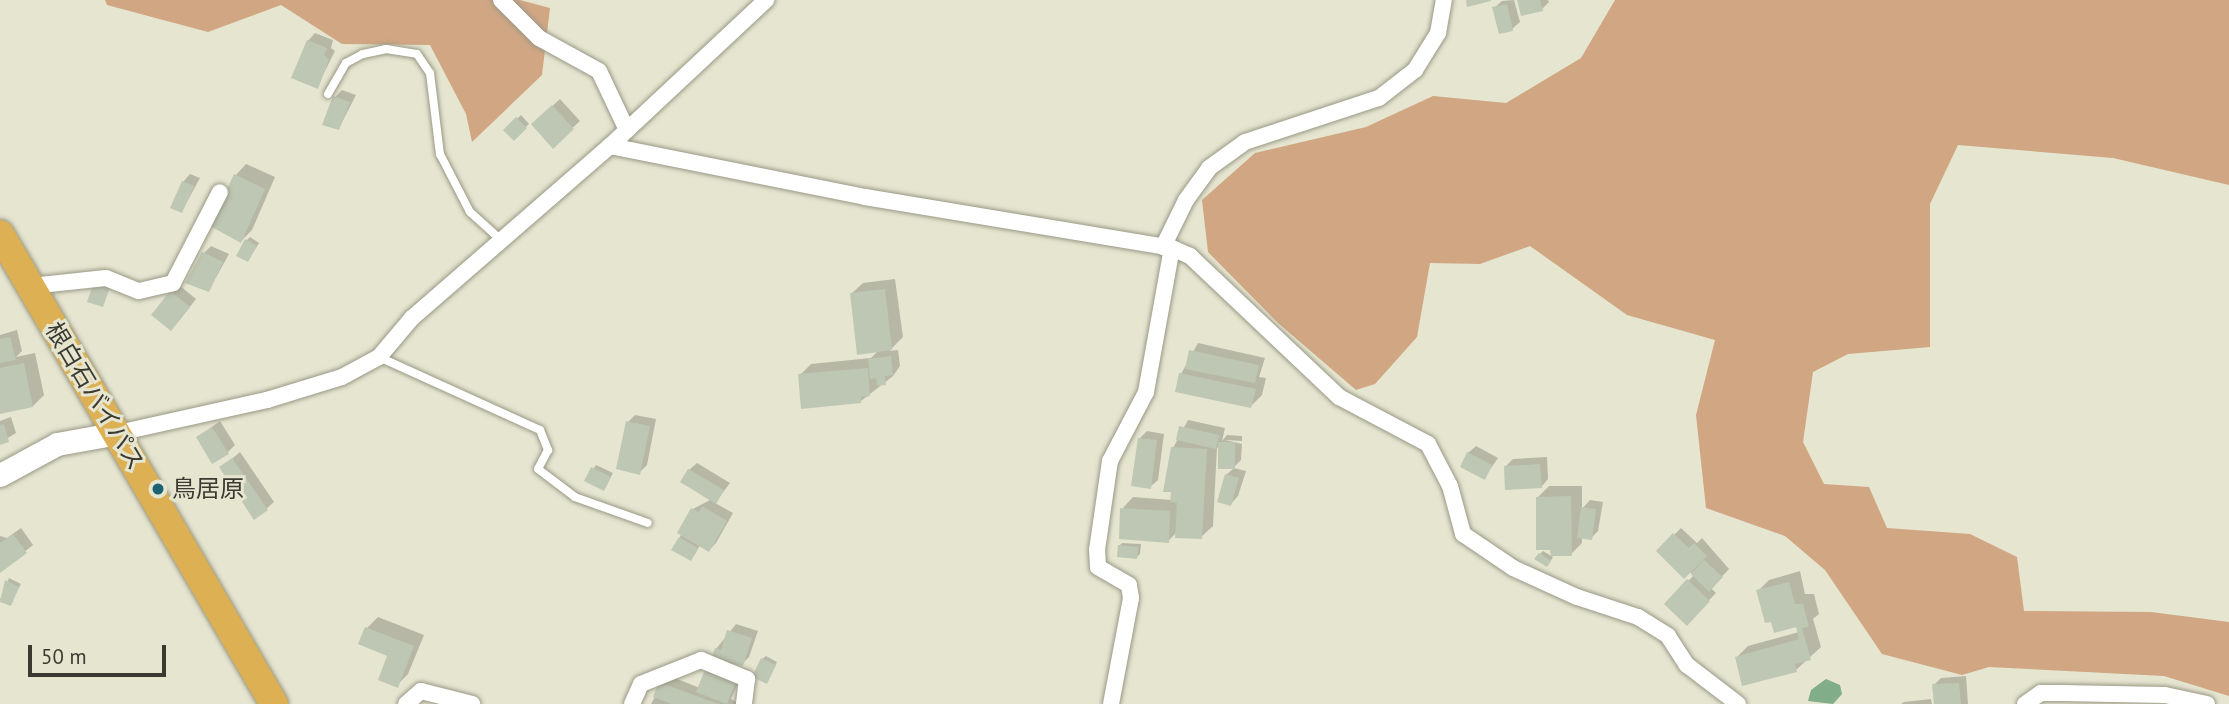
<!DOCTYPE html>
<meta charset="utf-8">
<style>
body{margin:0}
#map{position:relative;width:2229px;height:704px;overflow:hidden;background:#e5e5d0;font-family:"PT Sans","Noto Sans JP",sans-serif}
div>[style]{position:absolute}
.forest>*{inset:0;background:#d0a683}
.water>*{inset:0;background:#82ad89}
.shadow>*{inset:0;background:#0003}
.building>*{inset:0;background:#bec7b4}
.roads{filter:drop-shadow(0 0 2px #999885) drop-shadow(0 0 2px #999885)}
.lane>*{height:8px;margin:-4px;padding:0 4px;transform-origin:4px;border-radius:4px;background:#fff}
.street>*{height:16px;margin:-8px;padding:0 8px;transform-origin:8px;border-radius:8px;background:#fff}
.secondary>*{height:23px;margin:-11.5px;padding:0 11.5px;transform-origin:11.5px;border-radius:11.5px;background:#fff}
.highway>*{height:28px;margin:-14px;padding:0 14px;transform-origin:14px;border-radius:14px;background:#dcb053}
.dots>*{width:19px;height:19px;translate:-50% -50%;box-sizing:border-box;border:4px solid #e5e5d0;border-radius:50%}
span{translate:-50% -50%;white-space:nowrap;text-align:center;line-height:1.15;-webkit-text-stroke:6px #e5e5d0;paint-order:stroke}
.street-label{font-size:24px;color:#3a3a31}
.poi-label{font-size:24px;color:#3a3a31}
.left{translate:0 -50%;text-align:left}
.scale{position:absolute;left:28px;top:645px;width:138px;height:32px;box-sizing:border-box;border:4px solid #3a3a31;border-top:0;padding-left:9px;font-size:21px;line-height:24px;white-space:nowrap;color:#3a3a31;-webkit-text-stroke:5px #e5e5d0;paint-order:stroke}
</style>
<div id="map">
<div class="forest">
<i style="clip-path:polygon(105px 0,520px 0,550px 8px,542px 75px,472px 142px,466px 114px,430px 45px,342px 44px,281px 5px,208px 32px,107px 5px)"></i>
<i style="clip-path:polygon(1615px 0,2229px 0,2229px 185px,2113px 158px,1958px 145px,1930px 204px,1930px 347px,1848px 354px,1813px 372px,1803px 442px,1824px 484px,1869px 487px,1887px 528px,1970px 534px,2017px 557px,2024px 611px,2151px 612px,2229px 622px,2229px 696px,2164px 676px,1989px 667px,1962px 675px,1882px 654px,1825px 570px,1785px 536px,1706px 508px,1696px 415px,1715px 340px,1627px 315px,1530px 246px,1480px 264px,1430px 263px,1417px 337px,1375px 384px,1356px 390px,1278px 323px,1208px 252px,1202px 200px,1255px 153px,1366px 127px,1433px 96px,1506px 103px,1581px 58px)"></i>
</div>
<div class="water">
<i style="clip-path:polygon(1826px 679px,1840px 685px,1842px 694px,1833px 704px,1808px 701px,1811px 690px)"></i>
</div>
<div class="shadow">
<i style="clip-path:polygon(1514px 0,1520px 22px,1512px 29px,1494px 8px,1502px 1px)"></i>
<i style="clip-path:polygon(1519px 0,1548px 0,1549px 2px,1542px 9px)"></i>
<i style="clip-path:polygon(315px 33px,333px 40px,331px 48px,335px 51px,317px 87px,308px 41px)"></i>
<i style="clip-path:polygon(342px 90px,356px 95px,339px 128px,335px 97px)"></i>
<i style="clip-path:polygon(560px 99px,580px 121px,553px 146px,533px 124px)"></i>
<i style="clip-path:polygon(521px 115px,529px 124px,514px 138px,505px 130px)"></i>
<i style="clip-path:polygon(246px 164px,275px 177px,252px 230px,241px 241px,235px 176px)"></i>
<i style="clip-path:polygon(190px 174px,200px 178px,182px 211px,183px 182px)"></i>
<i style="clip-path:polygon(250px 237px,259px 243px,250px 257px,247px 240px)"></i>
<i style="clip-path:polygon(211px 246px,229px 254px,209px 290px,204px 253px)"></i>
<i style="clip-path:polygon(895px 279px,903px 337px,889px 351px,898px 350px,900px 366px,893px 376px,861px 401px,800px 375px,811px 364px,871px 358px,879px 350px,851px 294px,863px 283px)"></i>
<i style="clip-path:polygon(179px 285px,196px 299px,178px 322px,153px 315px)"></i>
<i style="clip-path:polygon(17px 330px,22px 351px,16px 357px,35px 353px,44px 395px,33px 406px,0 408px,0 335px)"></i>
<i style="clip-path:polygon(1198px 343px,1265px 358px,1259px 377px,1266px 378px,1262px 395px,1251px 406px,1181px 374px)"></i>
<i style="clip-path:polygon(635px 415px,656px 419px,647px 465px,639px 473px,628px 422px)"></i>
<i style="clip-path:polygon(11px 417px,16px 433px,0 443px,0 421px)"></i>
<i style="clip-path:polygon(1188px 420px,1225px 428px,1222px 441px,1227px 435px,1242px 436px,1242px 441px,1225px 440px,1242px 444px,1241px 460px,1234px 467px,1217px 447px,1213px 526px,1201px 537px,1177px 532px,1168px 541px,1122px 509px,1133px 497px,1172px 500px,1173px 448px)"></i>
<i style="clip-path:polygon(220px 421px,235px 445px,227px 453px,198px 437px)"></i>
<i style="clip-path:polygon(1147px 431px,1164px 434px,1158px 480px,1150px 487px,1139px 439px)"></i>
<i style="clip-path:polygon(1476px 446px,1498px 458px,1485px 477px,1468px 453px)"></i>
<i style="clip-path:polygon(240px 452px,274px 502px,266px 509px,221px 468px)"></i>
<i style="clip-path:polygon(1547px 457px,1548px 479px,1541px 487px,1506px 466px,1513px 459px)"></i>
<i style="clip-path:polygon(697px 463px,730px 483px,715px 503px,733px 513px,716px 543px,709px 550px,700px 545px,694px 556px,674px 550px,693px 509px,712px 499px,689px 470px)"></i>
<i style="clip-path:polygon(596px 465px,613px 473px,606px 486px,586px 480px)"></i>
<i style="clip-path:polygon(1234px 468px,1246px 471px,1238px 496px,1231px 504px,1226px 475px)"></i>
<i style="clip-path:polygon(1549px 486px,1582px 486px,1582px 509px,1590px 500px,1603px 502px,1598px 531px,1591px 538px,1582px 537px,1582px 543px,1571px 554px,1538px 497px)"></i>
<i style="clip-path:polygon(21px 528px,33px 545px,0 571px,0 536px,7px 538px)"></i>
<i style="clip-path:polygon(1681px 528px,1697px 543px,1702px 538px,1729px 569px,1711px 588px,1716px 593px,1687px 623px,1666px 604px,1694px 575px,1658px 551px)"></i>
<i style="clip-path:polygon(1122px 543px,1141px 544px,1140px 554px,1137px 557px,1119px 546px)"></i>
<i style="clip-path:polygon(1543px 551px,1553px 557px,1550px 562px,1540px 554px)"></i>
<i style="clip-path:polygon(1800px 571px,1805px 594px,1814px 594px,1819px 614px,1813px 619px,1821px 647px,1796px 670px,1737px 657px,1748px 646px,1799px 632px,1797px 625px,1758px 591px,1769px 580px)"></i>
<i style="clip-path:polygon(9px 578px,21px 584px,10px 604px,0 600px)"></i>
<i style="clip-path:polygon(378px 617px,424px 635px,408px 674px,397px 685px,389px 655px,367px 628px)"></i>
<i style="clip-path:polygon(736px 624px,758px 631px,749px 657px,742px 664px,716px 660px,743px 672px,731px 699px,740px 704px,651px 704px,667px 675px,700px 688px,716px 649px)"></i>
<i style="clip-path:polygon(766px 656px,777px 662px,766px 682px,762px 659px)"></i>
<i style="clip-path:polygon(1966px 676px,1968px 704px,1935px 704px,1934px 685px,1941px 678px)"></i>
<i style="clip-path:polygon(1931px 699px,1932px 704px,1901px 704px,1904px 702px)"></i>
</div>
<div class="building">
<i style="clip-path:polygon(1466px 0,1491px 0,1491px 1px,1467px 7px)"></i>
<i style="clip-path:polygon(1517px 0,1540px 0,1543px 11px,1521px 16px)"></i>
<i style="clip-path:polygon(1507px 4px,1513px 31px,1499px 34px,1492px 7px)"></i>
<i style="clip-path:polygon(307px 40px,327px 48px,324px 55px,329px 59px,318px 89px,291px 78px)"></i>
<i style="clip-path:polygon(333px 96px,350px 102px,339px 130px,322px 125px)"></i>
<i style="clip-path:polygon(552px 105px,574px 129px,553px 149px,531px 124px)"></i>
<i style="clip-path:polygon(516px 117px,527px 128px,514px 141px,503px 130px)"></i>
<i style="clip-path:polygon(234px 174px,265px 189px,241px 243px,210px 226px)"></i>
<i style="clip-path:polygon(182px 181px,194px 186px,182px 213px,170px 208px)"></i>
<i style="clip-path:polygon(245px 239px,257px 246px,248px 262px,236px 256px)"></i>
<i style="clip-path:polygon(202px 252px,223px 262px,209px 292px,185px 283px)"></i>
<i style="clip-path:polygon(94px 281px,110px 287px,103px 307px,87px 302px)"></i>
<i style="clip-path:polygon(885px 289px,892px 350px,857px 355px,850px 293px)"></i>
<i style="clip-path:polygon(170px 291px,190px 307px,171px 331px,151px 315px)"></i>
<i style="clip-path:polygon(10px 337px,16px 360px,0 363px,0 339px)"></i>
<i style="clip-path:polygon(1189px 350px,1259px 365px,1255px 383px,1185px 369px)"></i>
<i style="clip-path:polygon(891px 356px,893px 375px,885px 376px,886px 385px,877px 386px,876px 378px,870px 379px,868px 359px)"></i>
<i style="clip-path:polygon(24px 363px,33px 407px,0 414px,0 368px)"></i>
<i style="clip-path:polygon(868px 368px,870px 396px,861px 397px,861px 403px,801px 409px,798px 374px)"></i>
<i style="clip-path:polygon(1179px 373px,1256px 389px,1251px 408px,1175px 392px)"></i>
<i style="clip-path:polygon(626px 421px,650px 426px,640px 475px,616px 469px)"></i>
<i style="clip-path:polygon(4px 424px,9px 442px,0 445px,0 425px)"></i>
<i style="clip-path:polygon(1179px 426px,1219px 435px,1216px 449px,1176px 440px)"></i>
<i style="clip-path:polygon(212px 427px,229px 454px,212px 464px,196px 437px)"></i>
<i style="clip-path:polygon(1138px 438px,1157px 440px,1151px 489px,1131px 486px)"></i>
<i style="clip-path:polygon(1218px 442px,1235px 442px,1235px 469px,1218px 469px)"></i>
<i style="clip-path:polygon(1171px 447px,1207px 449px,1202px 539px,1175px 538px,1177px 503px,1170px 502px,1171px 492px,1163px 492px)"></i>
<i style="clip-path:polygon(1467px 452px,1492px 465px,1485px 480px,1460px 467px)"></i>
<i style="clip-path:polygon(232px 458px,268px 510px,254px 520px,219px 467px)"></i>
<i style="clip-path:polygon(1540px 464px,1542px 488px,1505px 490px,1504px 466px)"></i>
<i style="clip-path:polygon(591px 467px,611px 477px,604px 491px,584px 481px)"></i>
<i style="clip-path:polygon(688px 469px,724px 490px,716px 504px,680px 482px)"></i>
<i style="clip-path:polygon(1225px 474px,1239px 478px,1231px 506px,1217px 502px)"></i>
<i style="clip-path:polygon(1571px 496px,1572px 556px,1551px 556px,1550px 550px,1536px 550px,1536px 497px)"></i>
<i style="clip-path:polygon(702px 506px,727px 521px,709px 552px,677px 533px,691px 508px,699px 512px)"></i>
<i style="clip-path:polygon(1581px 507px,1596px 509px,1592px 540px,1577px 538px)"></i>
<i style="clip-path:polygon(1120px 508px,1170px 511px,1169px 543px,1119px 539px)"></i>
<i style="clip-path:polygon(1673px 533px,1689px 548px,1694px 543px,1707px 556px,1684px 579px,1656px 551px)"></i>
<i style="clip-path:polygon(13px 534px,27px 553px,0 573px,0 543px)"></i>
<i style="clip-path:polygon(679px 537px,698px 548px,691px 561px,671px 550px)"></i>
<i style="clip-path:polygon(1118px 545px,1138px 547px,1137px 559px,1117px 557px)"></i>
<i style="clip-path:polygon(1539px 553px,1551px 561px,1547px 567px,1534px 559px)"></i>
<i style="clip-path:polygon(1704px 560px,1723px 577px,1709px 592px,1691px 574px)"></i>
<i style="clip-path:polygon(1687px 579px,1710px 601px,1687px 626px,1664px 604px)"></i>
<i style="clip-path:polygon(5px 580px,19px 587px,11px 606px,0 602px)"></i>
<i style="clip-path:polygon(1789px 582px,1795px 604px,1803px 604px,1809px 627px,1802px 628px,1811px 660px,1795px 664px,1797px 672px,1742px 686px,1735px 657px,1799px 639px,1796px 627px,1774px 633px,1771px 622px,1765px 623px,1756px 590px)"></i>
<i style="clip-path:polygon(365px 627px,414px 646px,398px 688px,378px 680px,387px 656px,358px 644px)"></i>
<i style="clip-path:polygon(727px 630px,752px 638px,743px 666px,711px 660px,715px 648px,721px 650px)"></i>
<i style="clip-path:polygon(761px 658px,776px 665px,767px 684px,752px 677px)"></i>
<i style="clip-path:polygon(706px 667px,737px 680px,727px 704px,696px 692px)"></i>
<i style="clip-path:polygon(659px 682px,718px 704px,672px 704px,653px 697px)"></i>
<i style="clip-path:polygon(1959px 683px,1961px 704px,1934px 704px,1932px 684px)"></i>
</div>
<div class="roads">
<div class="lane">
<i style="left:328px;top:94px;width:36px;rotate:-60deg"></i>
<i style="left:346px;top:63px;width:19px;rotate:-28deg"></i>
<i style="left:363px;top:54px;width:24px;rotate:-12deg"></i>
<i style="left:386px;top:49px;width:31px;rotate:9deg"></i>
<i style="left:417px;top:54px;width:23px;rotate:56deg"></i>
<i style="left:430px;top:73px;width:82px;rotate:83deg"></i>
<i style="left:440px;top:154px;width:65px;rotate:62.7deg"></i>
<i style="left:470px;top:212px;width:40px;rotate:42deg"></i>
<i style="left:379px;top:357px;width:177px;rotate:24.4deg"></i>
<i style="left:540px;top:430px;width:22px;rotate:68deg"></i>
<i style="left:548px;top:450px;width:21px;rotate:118deg"></i>
<i style="left:538px;top:469px;width:46px;rotate:37.1deg"></i>
<i style="left:575px;top:497px;width:77px;rotate:19.6deg"></i>
</div>
<div class="street">
<i style="left:501px;top:0;width:54px;rotate:45deg"></i>
<i style="left:539px;top:38px;width:68px;rotate:28.8deg"></i>
<i style="left:599px;top:71px;width:65px;rotate:64.6deg"></i>
<i style="left:610px;top:146px;width:260px;rotate:11.3deg"></i>
<i style="left:865px;top:197px;width:311px;rotate:9.4deg"></i>
<i style="left:1172px;top:248px;width:20px;rotate:24deg"></i>
<i style="left:1190px;top:256px;width:205px;rotate:43.4deg"></i>
<i style="left:1339px;top:397px;width:101px;rotate:27.8deg"></i>
<i style="left:1428px;top:444px;width:47px;rotate:62.4deg"></i>
<i style="left:1450px;top:486px;width:50px;rotate:74.8deg"></i>
<i style="left:1463px;top:534px;width:60px;rotate:34.2deg"></i>
<i style="left:1513px;top:568px;width:70px;rotate:24.4deg"></i>
<i style="left:1577px;top:597px;width:64px;rotate:18.2deg"></i>
<i style="left:1638px;top:617px;width:36px;rotate:32deg"></i>
<i style="left:1668px;top:636px;width:35px;rotate:57deg"></i>
<i style="left:1687px;top:665px;width:64px;rotate:37.4deg"></i>
<i style="left:1163px;top:247px;width:52px;rotate:-63.9deg"></i>
<i style="left:1186px;top:200px;width:39px;rotate:-54deg"></i>
<i style="left:1209px;top:168px;width:44px;rotate:-35.8deg"></i>
<i style="left:1245px;top:142px;width:141px;rotate:-18.2deg"></i>
<i style="left:1379px;top:98px;width:46px;rotate:-37.9deg"></i>
<i style="left:1415px;top:70px;width:44px;rotate:-58.1deg"></i>
<i style="left:1438px;top:33px;width:34px;rotate:-80deg"></i>
<i style="left:31px;top:286px;width:75px;rotate:-6.1deg"></i>
<i style="left:106px;top:278px;width:35px;rotate:22deg"></i>
<i style="left:139px;top:291px;width:35px;rotate:-13deg"></i>
<i style="left:173px;top:283px;width:102px;rotate:-62.7deg"></i>
<i style="left:118px;top:433px;width:153px;rotate:-12.5deg"></i>
<i style="left:267px;top:400px;width:78px;rotate:-17deg"></i>
<i style="left:342px;top:377px;width:42px;rotate:-28.4deg"></i>
<i style="left:379px;top:357px;width:51px;rotate:-49.8deg"></i>
<i style="left:412px;top:318px;width:262px;rotate:-41deg"></i>
<i style="left:610px;top:146px;width:214px;rotate:-43.1deg"></i>
<i style="left:406px;top:704px;width:20px;rotate:-41deg"></i>
<i style="left:421px;top:691px;width:53px;rotate:14.3deg"></i>
<i style="left:632px;top:704px;width:22px;rotate:-66deg"></i>
<i style="left:641px;top:684px;width:65px;rotate:-21.8deg"></i>
<i style="left:701px;top:660px;width:50px;rotate:22.4deg"></i>
<i style="left:747px;top:679px;width:25px;rotate:97deg"></i>
<i style="left:1111px;top:704px;width:108px;rotate:-79.3deg"></i>
<i style="left:1131px;top:598px;width:13px;rotate:-99deg"></i>
<i style="left:1129px;top:585px;width:36px;rotate:-150deg"></i>
<i style="left:1098px;top:567px;width:17px;rotate:-93deg"></i>
<i style="left:1097px;top:550px;width:90px;rotate:-81.7deg"></i>
<i style="left:1110px;top:461px;width:78px;rotate:-62.4deg"></i>
<i style="left:1146px;top:392px;width:146px;rotate:-79.8deg"></i>
<i style="left:2025px;top:704px;width:19px;rotate:-35deg"></i>
<i style="left:2041px;top:693px;width:20px"></i>
<i style="left:2061px;top:693px;width:104px;rotate:1.1deg"></i>
<i style="left:2165px;top:695px;width:43px;rotate:12.1deg"></i>
</div>
<div class="secondary">
<i style="left:0;top:475px;width:65px;rotate:-28.5deg"></i>
<i style="left:57px;top:444px;width:62px;rotate:-10.2deg"></i>
</div>
<div class="highway">
<i style="left:0;top:234px;width:544px;rotate:59.76deg"></i>
</div>
</div>
<div class="dots">
<i style="left:158px;top:489px;background:#1d6473"></i>
</div>
<div class="street-label">
<span style="left:95px;top:396px;rotate:59deg">根白石バイパス</span>
</div>
<div class="poi-label">
<span class="left" style="left:172px;top:489px">鳥居原</span>
</div>
<div class="scale">50 m</div>
</div>
